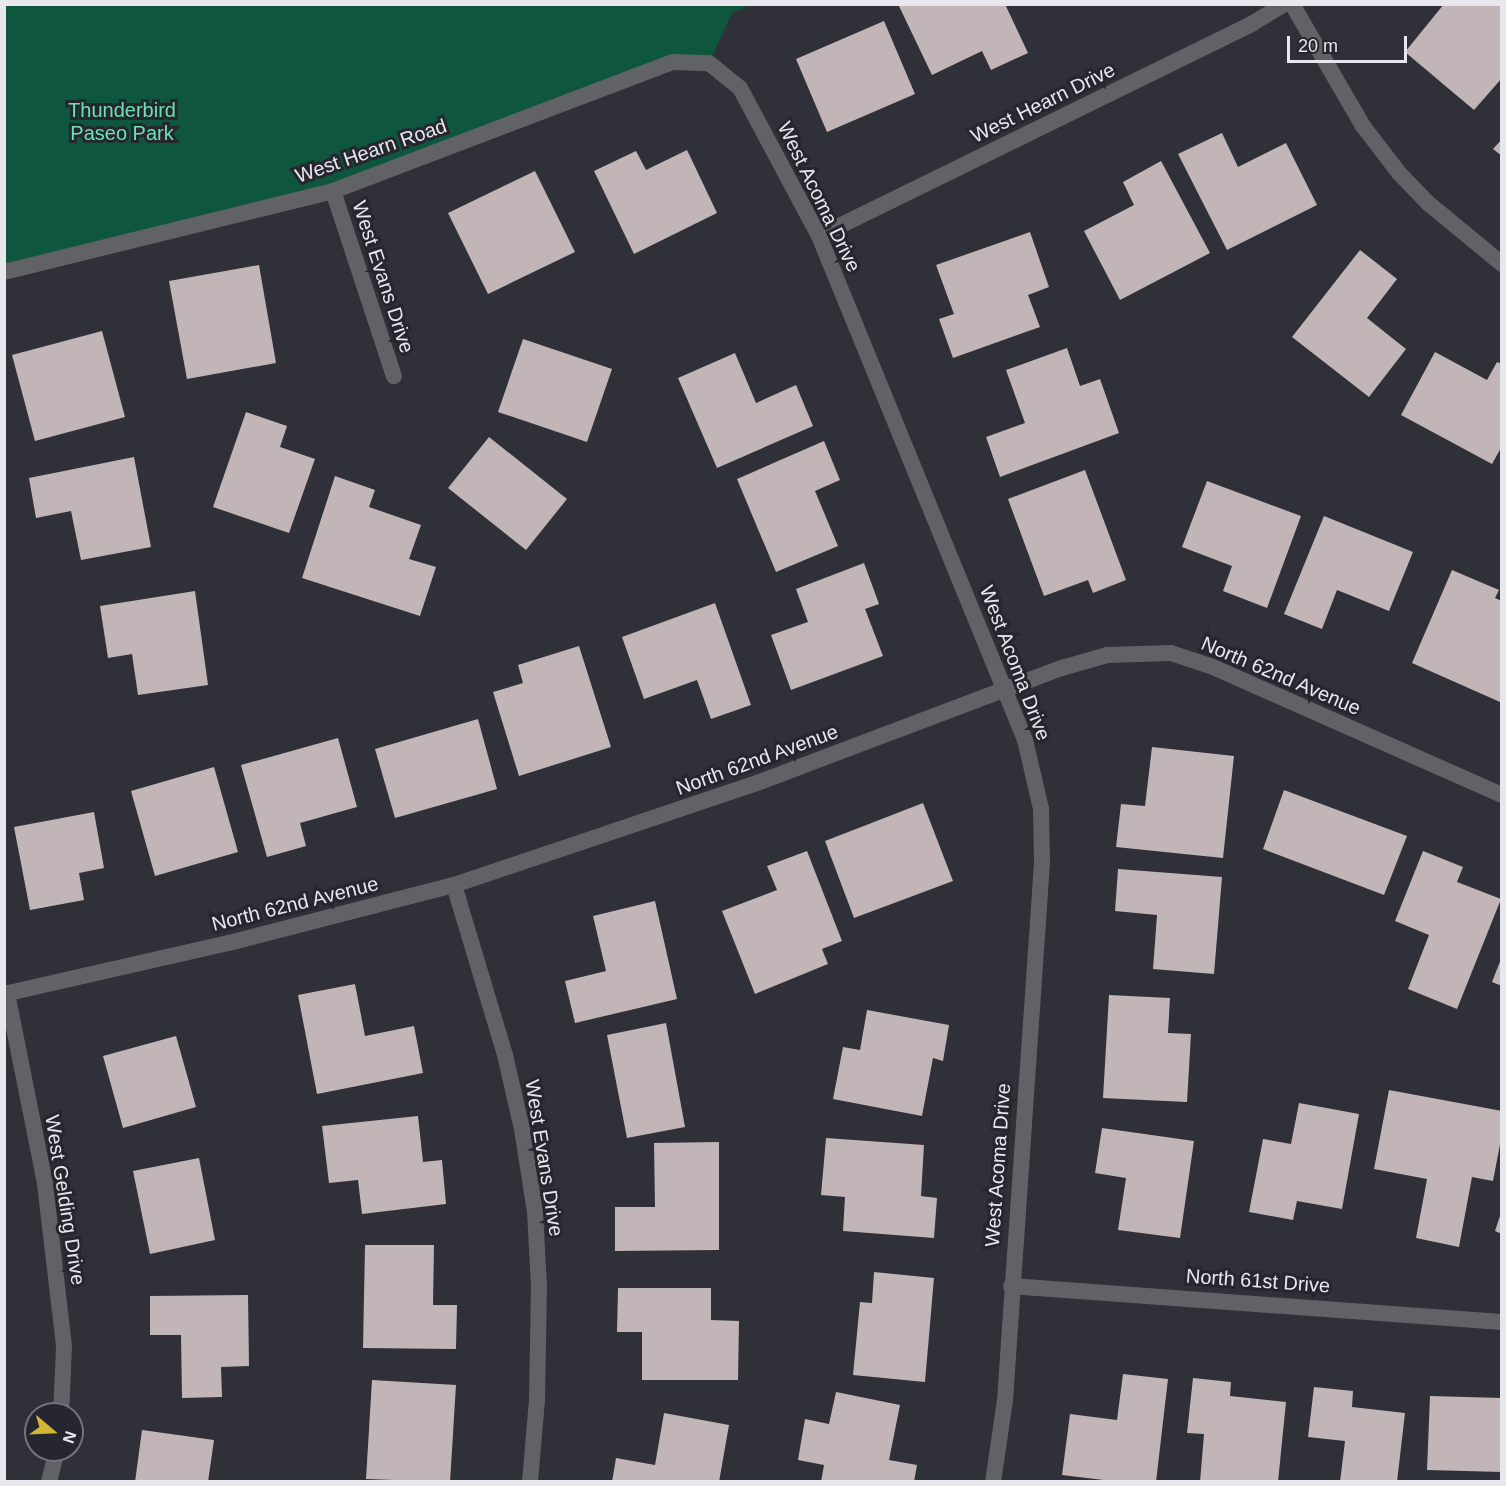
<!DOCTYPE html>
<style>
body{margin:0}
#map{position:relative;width:1506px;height:1486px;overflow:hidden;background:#303039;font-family:Arial,sans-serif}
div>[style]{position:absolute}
.green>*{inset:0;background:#0e563e}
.building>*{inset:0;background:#c2b5b8}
.minor>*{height:16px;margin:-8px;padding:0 8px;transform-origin:8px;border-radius:8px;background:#606266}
span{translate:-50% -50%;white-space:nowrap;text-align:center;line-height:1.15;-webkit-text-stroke:6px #26262f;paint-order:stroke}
.street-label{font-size:20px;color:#e7e7ed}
.park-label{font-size:20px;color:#6ae2b2}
.frame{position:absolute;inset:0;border:6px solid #e7e7ed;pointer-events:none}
.north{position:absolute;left:24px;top:1402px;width:60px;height:60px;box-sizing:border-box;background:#26262f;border:2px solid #73737b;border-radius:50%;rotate:109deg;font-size:16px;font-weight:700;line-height:24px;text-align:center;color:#e7e7ed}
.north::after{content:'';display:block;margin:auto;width:21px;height:27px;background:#d3b635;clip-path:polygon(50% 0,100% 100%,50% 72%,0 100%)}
.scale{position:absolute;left:1287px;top:36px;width:120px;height:27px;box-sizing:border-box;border:3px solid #e7e7ed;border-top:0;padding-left:8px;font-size:18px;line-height:21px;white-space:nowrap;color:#e7e7ed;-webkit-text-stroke:4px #26262f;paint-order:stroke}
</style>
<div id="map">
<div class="green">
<i style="clip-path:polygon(4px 5px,750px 5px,732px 13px,709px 63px,673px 62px,333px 191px,5px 272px)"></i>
</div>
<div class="building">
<i style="clip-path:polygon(898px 4px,1005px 4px,1028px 53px,991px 70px,982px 51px,932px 75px)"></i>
<i style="clip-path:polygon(1444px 4px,1502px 4px,1502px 78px,1474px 110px,1405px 52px)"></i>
<i style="clip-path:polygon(884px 21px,915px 94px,827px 132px,796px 59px)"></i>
<i style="clip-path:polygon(1222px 133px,1238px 167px,1286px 143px,1317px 205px,1227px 250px,1178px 154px)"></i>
<i style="clip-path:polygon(1502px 139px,1502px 156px,1493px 149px)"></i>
<i style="clip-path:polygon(687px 150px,717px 213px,634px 254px,594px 171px,636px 151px,646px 170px)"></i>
<i style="clip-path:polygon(1161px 161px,1210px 253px,1120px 300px,1084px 231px,1134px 205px,1123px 182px)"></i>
<i style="clip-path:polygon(535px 171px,575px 252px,488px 294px,448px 213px)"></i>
<i style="clip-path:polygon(1030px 232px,1049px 287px,1028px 295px,1040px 327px,953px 358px,939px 319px,954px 314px,936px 265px)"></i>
<i style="clip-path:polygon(1360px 250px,1397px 279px,1367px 318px,1406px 349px,1369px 397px,1292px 337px)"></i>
<i style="clip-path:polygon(259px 265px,276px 363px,187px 379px,169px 281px)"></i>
<i style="clip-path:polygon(102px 331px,125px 417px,35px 441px,12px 355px)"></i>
<i style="clip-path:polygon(523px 339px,612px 369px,587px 442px,498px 412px)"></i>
<i style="clip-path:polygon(1067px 348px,1080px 386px,1100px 379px,1119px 433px,1000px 477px,986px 437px,1025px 423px,1006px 370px)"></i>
<i style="clip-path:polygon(1435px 352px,1487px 380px,1497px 362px,1502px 364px,1502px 446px,1492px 464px,1401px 415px)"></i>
<i style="clip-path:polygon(735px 353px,756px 403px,796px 385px,813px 426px,717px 468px,678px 378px)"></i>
<i style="clip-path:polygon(246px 412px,287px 426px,280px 447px,315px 459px,289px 533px,213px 507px)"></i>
<i style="clip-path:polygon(489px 437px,567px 499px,526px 550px,448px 488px)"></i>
<i style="clip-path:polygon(824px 441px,840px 480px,815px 491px,838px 546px,776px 572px,737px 479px)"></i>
<i style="clip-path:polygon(134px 457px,151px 547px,81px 560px,71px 511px,36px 518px,29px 478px)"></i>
<i style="clip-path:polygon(1085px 470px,1126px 580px,1093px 593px,1088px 580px,1044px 596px,1008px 499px)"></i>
<i style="clip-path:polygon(335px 476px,375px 490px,369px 507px,421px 525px,409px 559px,436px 567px,420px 616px,302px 578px)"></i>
<i style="clip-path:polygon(1207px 481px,1301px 516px,1267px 608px,1223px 591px,1232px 566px,1182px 547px)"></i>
<i style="clip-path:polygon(1324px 516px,1413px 552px,1389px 611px,1337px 590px,1322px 629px,1284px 614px)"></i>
<i style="clip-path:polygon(864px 563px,879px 604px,865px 609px,883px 656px,791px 690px,771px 635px,808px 622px,796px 589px)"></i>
<i style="clip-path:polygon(1452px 570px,1499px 590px,1495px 598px,1502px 601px,1500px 702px,1412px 663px)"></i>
<i style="clip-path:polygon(195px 591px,208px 685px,138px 695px,132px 654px,108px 658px,100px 606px)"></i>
<i style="clip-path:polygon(715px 603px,751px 705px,711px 719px,697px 680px,644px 699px,622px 637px)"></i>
<i style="clip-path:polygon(579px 646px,611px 747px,519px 776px,493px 692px,523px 683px,518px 665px)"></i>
<i style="clip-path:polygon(478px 719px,497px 789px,395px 818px,375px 749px)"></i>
<i style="clip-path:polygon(338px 738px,357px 807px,300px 823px,306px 846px,267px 857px,241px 765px)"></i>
<i style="clip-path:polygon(1152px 747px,1234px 756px,1223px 858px,1116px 847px,1121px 804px,1145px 806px)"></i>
<i style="clip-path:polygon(214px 767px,238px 852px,155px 876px,131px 791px)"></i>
<i style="clip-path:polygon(1284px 790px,1407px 836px,1384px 895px,1263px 849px)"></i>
<i style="clip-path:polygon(923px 803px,953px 881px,854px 918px,825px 841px)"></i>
<i style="clip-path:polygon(94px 812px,104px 868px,79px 873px,84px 900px,30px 910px,14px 827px)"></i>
<i style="clip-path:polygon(807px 851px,842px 941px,822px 949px,828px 964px,755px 994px,722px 911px,777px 890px,767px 866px)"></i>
<i style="clip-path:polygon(1423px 851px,1463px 867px,1457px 882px,1501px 899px,1457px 1009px,1408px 989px,1429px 935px,1395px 921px)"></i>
<i style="clip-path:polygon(1118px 869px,1222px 877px,1214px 974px,1153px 969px,1157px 915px,1115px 911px)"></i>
<i style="clip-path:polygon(655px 901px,677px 999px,575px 1023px,565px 981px,606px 971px,593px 916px)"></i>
<i style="clip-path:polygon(1501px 959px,1502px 959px,1502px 986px,1492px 982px)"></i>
<i style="clip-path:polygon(355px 984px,365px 1036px,414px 1026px,423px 1073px,317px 1094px,298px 995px)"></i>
<i style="clip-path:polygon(1109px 995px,1170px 998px,1168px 1033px,1191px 1034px,1187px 1102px,1103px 1098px)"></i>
<i style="clip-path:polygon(867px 1010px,949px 1025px,943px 1061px,933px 1058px,922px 1116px,833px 1099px,843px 1047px,860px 1050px)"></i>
<i style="clip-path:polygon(666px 1023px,685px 1127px,627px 1138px,607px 1035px)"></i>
<i style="clip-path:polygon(176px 1036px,196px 1107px,123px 1128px,103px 1056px)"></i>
<i style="clip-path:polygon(1389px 1090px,1502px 1111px,1502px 1134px,1493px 1181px,1472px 1177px,1459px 1247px,1416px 1238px,1427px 1179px,1374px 1169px)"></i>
<i style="clip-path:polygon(1299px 1103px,1359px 1114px,1342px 1209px,1297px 1201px,1293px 1220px,1249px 1212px,1263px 1139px,1291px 1144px)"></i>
<i style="clip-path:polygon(418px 1116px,423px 1162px,442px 1160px,446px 1204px,362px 1214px,358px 1180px,329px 1183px,322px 1126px)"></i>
<i style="clip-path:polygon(1102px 1128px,1194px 1141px,1180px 1238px,1118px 1230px,1126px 1178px,1095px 1173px)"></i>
<i style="clip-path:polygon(826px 1138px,924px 1145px,921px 1196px,937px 1198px,934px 1238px,843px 1231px,845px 1197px,821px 1195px)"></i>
<i style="clip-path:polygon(719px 1142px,719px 1250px,615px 1251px,615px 1207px,655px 1207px,654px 1143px)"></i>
<i style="clip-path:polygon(199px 1158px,215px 1240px,150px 1254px,133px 1171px)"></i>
<i style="clip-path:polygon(1501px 1213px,1502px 1213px,1502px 1234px,1495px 1231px)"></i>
<i style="clip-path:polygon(365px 1245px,434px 1245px,433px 1305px,457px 1305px,456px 1349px,363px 1348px)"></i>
<i style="clip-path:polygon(874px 1272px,934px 1278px,925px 1382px,853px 1375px,860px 1302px,872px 1303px)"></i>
<i style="clip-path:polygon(618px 1288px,711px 1288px,711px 1320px,739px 1321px,738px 1380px,642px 1380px,642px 1332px,617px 1332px)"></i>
<i style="clip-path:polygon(248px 1295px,249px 1366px,221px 1367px,222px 1397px,182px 1398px,181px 1335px,150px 1335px,150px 1296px)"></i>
<i style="clip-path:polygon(1123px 1374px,1168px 1379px,1156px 1482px,1120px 1482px,1062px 1475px,1070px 1414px,1117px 1420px)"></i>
<i style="clip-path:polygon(1193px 1378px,1231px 1382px,1230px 1396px,1286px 1402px,1278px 1482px,1200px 1482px,1204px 1434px,1187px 1433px)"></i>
<i style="clip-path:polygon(372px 1380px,456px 1385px,450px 1482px,366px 1479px)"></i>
<i style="clip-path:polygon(1314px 1387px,1353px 1391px,1352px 1407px,1405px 1413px,1397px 1482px,1340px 1482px,1345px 1441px,1308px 1437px)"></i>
<i style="clip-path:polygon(836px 1392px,900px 1405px,889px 1460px,917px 1465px,914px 1482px,821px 1482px,824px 1465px,798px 1460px,805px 1419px,829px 1424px)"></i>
<i style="clip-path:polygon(1430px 1396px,1502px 1398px,1502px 1472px,1427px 1470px)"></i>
<i style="clip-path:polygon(664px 1413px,729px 1425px,719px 1482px,612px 1482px,616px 1458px,655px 1465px)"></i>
<i style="clip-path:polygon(142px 1430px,214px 1440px,208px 1482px,135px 1482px)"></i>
</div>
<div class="minor">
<i style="left:1292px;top:4px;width:141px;rotate:59.8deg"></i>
<i style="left:1363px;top:126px;width:59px;rotate:52.5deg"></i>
<i style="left:1399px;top:173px;width:42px;rotate:46deg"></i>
<i style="left:1428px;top:203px;width:96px;rotate:39.5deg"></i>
<i style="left:333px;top:191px;width:195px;rotate:71.8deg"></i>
<i style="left:819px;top:236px;width:483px;rotate:-26.1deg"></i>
<i style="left:1253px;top:23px;width:37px;rotate:-31deg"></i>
<i style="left:4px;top:272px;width:339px;rotate:-13.8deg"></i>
<i style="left:333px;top:191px;width:364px;rotate:-20.8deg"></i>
<i style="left:673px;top:62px;width:36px;rotate:2deg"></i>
<i style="left:709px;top:63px;width:40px;rotate:39deg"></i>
<i style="left:740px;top:88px;width:168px;rotate:61.9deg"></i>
<i style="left:819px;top:236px;width:544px;rotate:67.77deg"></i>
<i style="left:1025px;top:740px;width:71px;rotate:76.9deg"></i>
<i style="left:1041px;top:809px;width:54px;rotate:88.9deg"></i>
<i style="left:1042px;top:863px;width:538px;rotate:93.94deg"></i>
<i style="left:1005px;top:1400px;width:83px;rotate:98.3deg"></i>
<i style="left:454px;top:885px;width:177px;rotate:73.3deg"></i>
<i style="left:505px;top:1055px;width:76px;rotate:77.1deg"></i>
<i style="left:522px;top:1129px;width:84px;rotate:81.1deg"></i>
<i style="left:535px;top:1212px;width:74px;rotate:86.9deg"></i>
<i style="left:539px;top:1286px;width:114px;rotate:91deg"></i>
<i style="left:537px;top:1400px;width:82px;rotate:94.9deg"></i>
<i style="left:7px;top:993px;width:195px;rotate:78.7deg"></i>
<i style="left:45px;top:1184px;width:163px;rotate:83.3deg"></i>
<i style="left:64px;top:1346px;width:68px;rotate:92.5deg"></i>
<i style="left:4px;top:994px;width:231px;rotate:-12.8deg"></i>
<i style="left:229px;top:943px;width:232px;rotate:-14.5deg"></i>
<i style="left:454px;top:885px;width:320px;rotate:-18.6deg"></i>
<i style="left:757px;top:783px;width:326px;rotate:-20.7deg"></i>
<i style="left:1062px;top:668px;width:47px;rotate:-16.1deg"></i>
<i style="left:1107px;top:655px;width:64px;rotate:-1.8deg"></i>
<i style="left:1171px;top:653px;width:44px;rotate:18.4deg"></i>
<i style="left:1213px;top:667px;width:316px;rotate:23.9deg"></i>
<i style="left:1011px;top:1286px;width:492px;rotate:4.2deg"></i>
<i style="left:49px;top:1482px;width:33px;rotate:-76deg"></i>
</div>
<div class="street-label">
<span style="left:1043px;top:103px;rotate:-26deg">West Hearn Drive</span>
<span style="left:371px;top:151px;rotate:-19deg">West Hearn Road</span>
<span style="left:819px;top:197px;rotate:64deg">West Acoma Drive</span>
<span style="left:383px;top:277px;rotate:72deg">West Evans Drive</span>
<span style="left:1015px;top:663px;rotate:69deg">West Acoma Drive</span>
<span style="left:1281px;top:676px;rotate:23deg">North 62nd Avenue</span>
<span style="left:757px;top:760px;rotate:-20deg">North 62nd Avenue</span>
<span style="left:295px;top:904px;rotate:-14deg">North 62nd Avenue</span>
<span style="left:544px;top:1158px;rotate:81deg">West Evans Drive</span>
<span style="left:998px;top:1165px;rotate:-86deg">West Acoma Drive</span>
<span style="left:65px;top:1200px;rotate:81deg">West Gelding Drive</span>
<span style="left:1258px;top:1281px;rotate:4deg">North 61st Drive</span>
</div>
<div class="park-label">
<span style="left:122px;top:122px">Thunderbird<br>Paseo Park</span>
</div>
<div class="frame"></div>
<div class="north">N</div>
<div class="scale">20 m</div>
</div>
